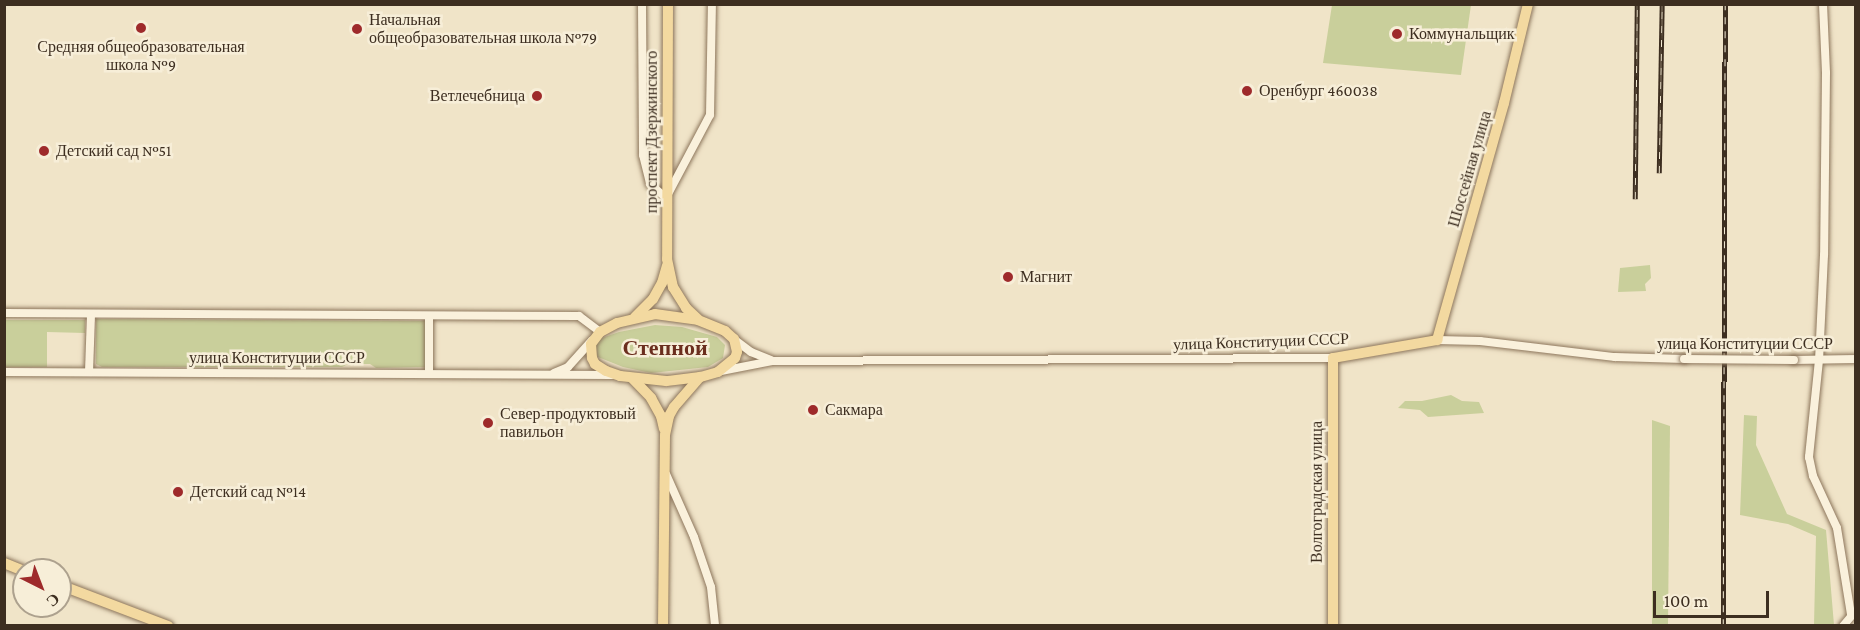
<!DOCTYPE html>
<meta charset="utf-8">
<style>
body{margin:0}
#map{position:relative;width:1860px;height:630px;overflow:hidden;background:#f0e4c8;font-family:"Crimson Pro",serif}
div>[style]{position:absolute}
.green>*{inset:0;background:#c9cf9b}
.roads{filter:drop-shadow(0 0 2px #8d765c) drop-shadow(0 0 2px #8d765c)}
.minor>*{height:8px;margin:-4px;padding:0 4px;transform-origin:4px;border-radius:4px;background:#faf1dc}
.major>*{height:10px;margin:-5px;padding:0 5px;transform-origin:5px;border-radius:5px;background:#f3d9a0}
.rail>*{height:4.5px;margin-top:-2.25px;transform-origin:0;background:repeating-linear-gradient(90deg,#f7eed8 0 7px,#3d2e20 0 14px);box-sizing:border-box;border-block:2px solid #3d2e20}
.bridges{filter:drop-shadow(0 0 2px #8d765c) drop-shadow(0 0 2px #8d765c)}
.minor-bridge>*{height:8px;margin:-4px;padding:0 4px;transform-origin:4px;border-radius:4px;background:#faf1dc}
.dots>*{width:16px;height:16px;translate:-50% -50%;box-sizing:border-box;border:3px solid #f7eed8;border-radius:50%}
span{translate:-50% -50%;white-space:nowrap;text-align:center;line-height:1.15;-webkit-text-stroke:5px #f7eed8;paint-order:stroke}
.poi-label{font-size:16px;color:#3d2e20}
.left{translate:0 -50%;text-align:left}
.right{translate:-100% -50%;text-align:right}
.street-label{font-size:16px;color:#3d2e20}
.district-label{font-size:22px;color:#6b2e1e;font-weight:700}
.frame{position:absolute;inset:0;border:6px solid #3d2e20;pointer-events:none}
.north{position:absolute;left:12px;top:558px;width:60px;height:60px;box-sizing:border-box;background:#f7eed8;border:2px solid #ada18e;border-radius:50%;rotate:138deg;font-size:16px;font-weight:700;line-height:24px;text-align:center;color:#3d2e20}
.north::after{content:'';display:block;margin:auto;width:21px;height:27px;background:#9e2a2b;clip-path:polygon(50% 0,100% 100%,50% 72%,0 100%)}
.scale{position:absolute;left:1653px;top:591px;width:116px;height:27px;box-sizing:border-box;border:3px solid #3d2e20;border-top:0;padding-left:8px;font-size:18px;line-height:21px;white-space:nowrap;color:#3d2e20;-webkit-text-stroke:4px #f7eed8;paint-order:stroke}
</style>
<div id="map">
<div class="green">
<i style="clip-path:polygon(1332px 5px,1471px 5px,1461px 75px,1323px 63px)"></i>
<i style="clip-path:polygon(1650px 265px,1651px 278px,1645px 284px,1646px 291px,1618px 292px,1620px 268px)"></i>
<i style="clip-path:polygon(96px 319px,426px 321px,426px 367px,376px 368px,370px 364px,348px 364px,342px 367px,102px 367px,96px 364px)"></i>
<i style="clip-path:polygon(5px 320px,85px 320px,85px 333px,47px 332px,47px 367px,5px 367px)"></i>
<i style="clip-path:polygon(655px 325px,682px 327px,717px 337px,725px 345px,723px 358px,708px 367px,651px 373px,623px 367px,598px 357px,594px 348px,599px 339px,619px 332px)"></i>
<i style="clip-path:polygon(1451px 395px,1462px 401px,1479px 402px,1484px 413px,1428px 417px,1420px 410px,1398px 408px,1405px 401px,1422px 401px)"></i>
<i style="clip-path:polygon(1744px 415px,1757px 416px,1756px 445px,1787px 514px,1826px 530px,1834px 625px,1814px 625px,1816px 536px,1788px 524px,1740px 515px)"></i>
<i style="clip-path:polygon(1652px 420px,1670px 426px,1668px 625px,1652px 625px)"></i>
</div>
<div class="roads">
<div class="minor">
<i style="left:642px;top:4px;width:151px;rotate:89.6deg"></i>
<i style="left:643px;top:155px;width:30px;rotate:76deg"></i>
<i style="left:650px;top:184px;width:21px;rotate:41deg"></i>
<i style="left:666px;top:198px;width:94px;rotate:-62.1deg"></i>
<i style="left:710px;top:115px;width:111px;rotate:-89deg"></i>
<i style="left:1823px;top:4px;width:69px;rotate:87.5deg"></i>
<i style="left:1826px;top:73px;width:182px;rotate:90.6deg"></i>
<i style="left:1824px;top:255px;width:105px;rotate:92.7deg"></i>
<i style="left:1819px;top:360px;width:98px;rotate:95.9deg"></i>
<i style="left:1809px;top:457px;width:19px;rotate:78deg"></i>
<i style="left:1813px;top:476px;width:57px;rotate:65.2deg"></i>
<i style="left:1837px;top:528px;width:87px;rotate:80.8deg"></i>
<i style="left:4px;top:313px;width:575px;rotate:0.3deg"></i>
<i style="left:579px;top:316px;width:26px;rotate:37deg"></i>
<i style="left:735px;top:340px;width:20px;rotate:37deg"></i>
<i style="left:751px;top:352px;width:22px;rotate:22deg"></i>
<i style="left:1437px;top:340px;width:43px;rotate:1.3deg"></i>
<i style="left:1480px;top:341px;width:136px;rotate:6.8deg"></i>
<i style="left:1615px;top:357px;width:69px;rotate:1.7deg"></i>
<i style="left:1794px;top:360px;width:62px;rotate:-0.9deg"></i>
<i style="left:721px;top:371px;width:52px;rotate:-11.1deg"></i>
<i style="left:772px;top:361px;width:561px;rotate:-0.31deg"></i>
<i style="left:4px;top:372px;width:608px;rotate:0.28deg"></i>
<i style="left:89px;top:372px;width:58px;rotate:-88deg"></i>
<i style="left:554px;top:373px;width:15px;rotate:-23deg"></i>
<i style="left:568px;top:367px;width:36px;rotate:-48deg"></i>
<i style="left:429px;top:374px;width:58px;rotate:-90deg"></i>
<i style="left:666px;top:474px;width:69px;rotate:66deg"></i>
<i style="left:694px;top:537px;width:53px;rotate:71.2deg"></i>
<i style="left:711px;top:587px;width:39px;rotate:84deg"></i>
<i style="left:1843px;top:626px;width:17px;rotate:-50deg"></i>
</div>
<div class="major">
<i style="left:668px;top:4px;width:255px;rotate:90.2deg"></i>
<i style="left:667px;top:259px;width:29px;rotate:78deg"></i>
<i style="left:673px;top:287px;width:25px;rotate:58deg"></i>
<i style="left:686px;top:308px;width:16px;rotate:43deg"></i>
<i style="left:655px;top:314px;width:43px;rotate:7.9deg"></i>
<i style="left:698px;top:320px;width:29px;rotate:22deg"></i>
<i style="left:725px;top:331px;width:12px;rotate:42deg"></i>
<i style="left:734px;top:339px;width:13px;rotate:77deg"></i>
<i style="left:737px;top:352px;width:6px;rotate:108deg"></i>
<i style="left:735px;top:358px;width:22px;rotate:141deg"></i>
<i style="left:718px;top:372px;width:19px;rotate:164deg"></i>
<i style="left:700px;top:377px;width:34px;rotate:173deg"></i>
<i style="left:666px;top:381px;width:46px;rotate:-173.8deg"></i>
<i style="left:620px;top:376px;width:15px;rotate:-160deg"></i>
<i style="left:606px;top:371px;width:13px;rotate:-148deg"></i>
<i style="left:595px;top:364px;width:7px;rotate:-117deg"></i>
<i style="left:592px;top:358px;width:14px;rotate:-94deg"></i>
<i style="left:591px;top:344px;width:15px;rotate:-53deg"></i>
<i style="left:600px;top:332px;width:19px;rotate:-28deg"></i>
<i style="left:617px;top:323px;width:39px;rotate:-13deg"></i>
<i style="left:635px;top:317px;width:25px;rotate:-45deg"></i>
<i style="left:653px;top:299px;width:18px;rotate:-61deg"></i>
<i style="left:662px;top:283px;width:18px;rotate:-74deg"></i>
<i style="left:632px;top:378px;width:28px;rotate:46deg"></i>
<i style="left:651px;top:398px;width:21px;rotate:61deg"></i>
<i style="left:661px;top:416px;width:13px;rotate:77deg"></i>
<i style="left:4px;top:563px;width:22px;rotate:22deg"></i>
<i style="left:60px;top:585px;width:116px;rotate:20.8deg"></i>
<i style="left:663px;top:626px;width:191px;rotate:-89.4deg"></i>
<i style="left:665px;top:435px;width:19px;rotate:-78deg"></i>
<i style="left:669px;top:416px;width:10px;rotate:-61deg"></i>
<i style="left:674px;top:407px;width:40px;rotate:-49deg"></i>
<i style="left:1333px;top:626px;width:268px;rotate:-90deg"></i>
<i style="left:1333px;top:358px;width:106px;rotate:-9.8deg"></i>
<i style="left:1437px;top:340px;width:246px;rotate:-74.2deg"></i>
<i style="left:1504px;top:103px;width:102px;rotate:-76.4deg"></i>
</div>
</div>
<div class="rail">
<i style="left:1659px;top:173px;width:169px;rotate:-89deg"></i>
<i style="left:1635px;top:199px;width:195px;rotate:-89.4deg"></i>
<i style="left:1723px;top:626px;width:622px;rotate:-89.82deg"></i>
</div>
<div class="bridges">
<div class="minor-bridge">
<i style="left:1684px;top:359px;width:110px;rotate:0.5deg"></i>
</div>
</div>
<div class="dots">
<i style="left:141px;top:28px;background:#9e2a2b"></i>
<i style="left:357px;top:29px;background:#9e2a2b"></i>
<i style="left:1397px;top:34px;background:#9e2a2b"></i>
<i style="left:1247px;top:91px;background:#9e2a2b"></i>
<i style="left:537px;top:96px;background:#9e2a2b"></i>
<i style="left:44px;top:151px;background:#9e2a2b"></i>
<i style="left:1008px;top:277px;background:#9e2a2b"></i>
<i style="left:813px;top:410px;background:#9e2a2b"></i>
<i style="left:488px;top:423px;background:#9e2a2b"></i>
<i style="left:178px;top:492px;background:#9e2a2b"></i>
</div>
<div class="poi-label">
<span class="left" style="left:369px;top:29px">Начальная<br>общеобразовательная школа №79</span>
<span class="left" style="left:1409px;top:34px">Коммунальщик</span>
<span style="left:141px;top:56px">Средняя общеобразовательная<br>школа №9</span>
<span class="left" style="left:1259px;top:91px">Оренбург 460038</span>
<span class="right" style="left:525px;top:96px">Ветлечебница</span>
<span class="left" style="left:56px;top:151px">Детский сад №51</span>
<span class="left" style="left:1020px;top:277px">Магнит</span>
<span class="left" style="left:825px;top:410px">Сакмара</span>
<span class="left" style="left:500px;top:423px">Север-продуктовый<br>павильон</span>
<span class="left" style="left:190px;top:492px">Детский сад №14</span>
</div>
<div class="street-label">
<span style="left:652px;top:132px;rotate:-90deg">проспект Дзержинского</span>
<span style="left:1470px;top:169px;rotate:-74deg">Шоссейная улица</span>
<span style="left:1261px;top:342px;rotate:-2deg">улица Конституции СССР</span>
<span style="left:1745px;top:344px">улица Конституции СССР</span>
<span style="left:277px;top:358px">улица Конституции СССР</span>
<span style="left:1317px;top:492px;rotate:-90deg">Волгоградская улица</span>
</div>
<div class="district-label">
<span style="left:665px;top:348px">Степной</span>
</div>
<div class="frame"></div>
<div class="north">С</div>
<div class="scale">100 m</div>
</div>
